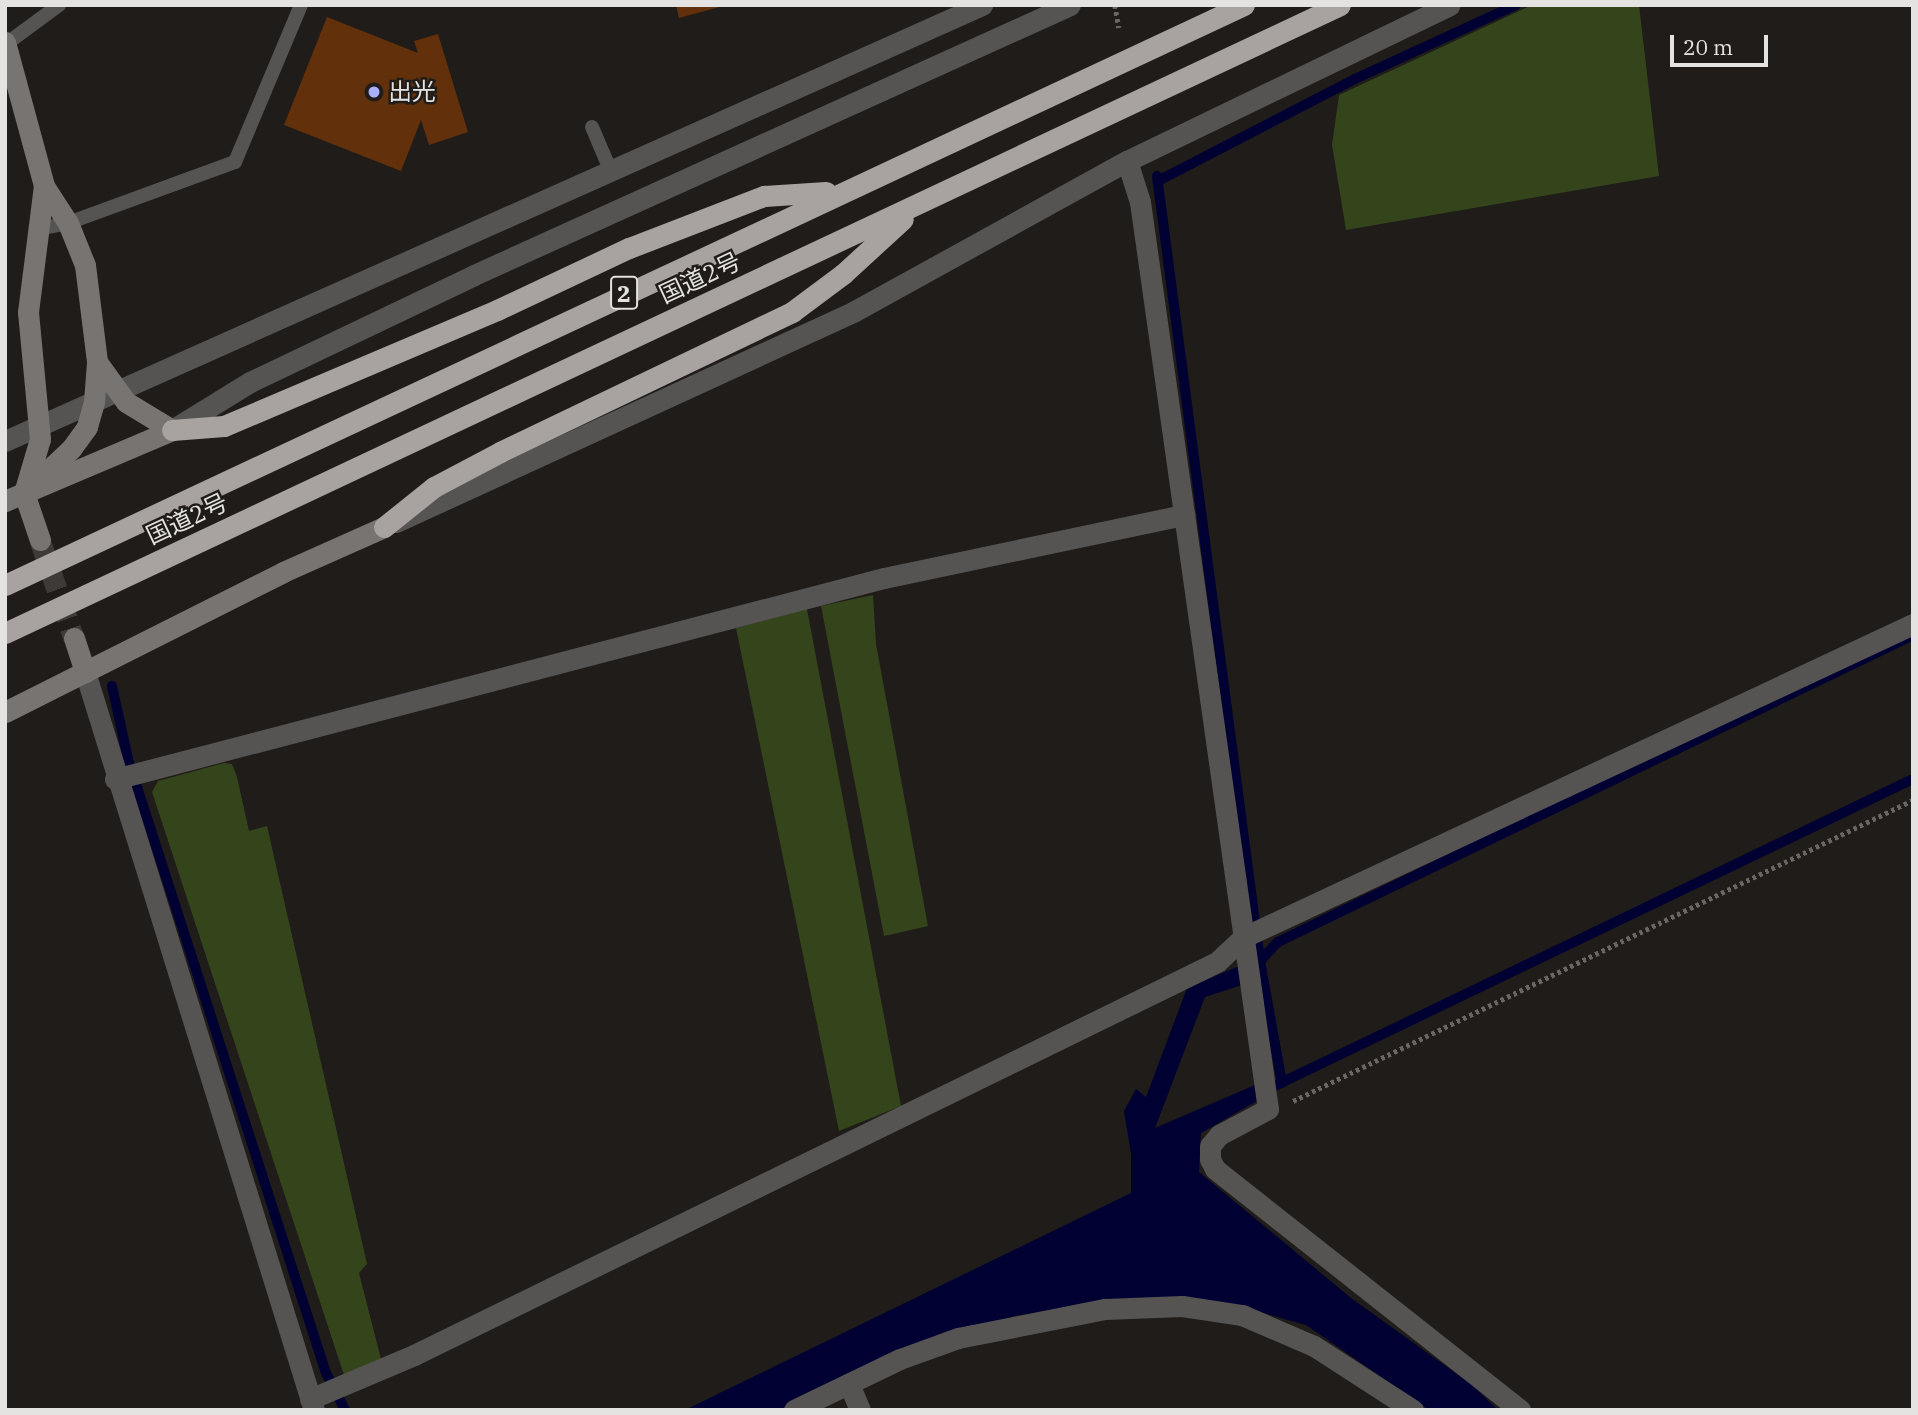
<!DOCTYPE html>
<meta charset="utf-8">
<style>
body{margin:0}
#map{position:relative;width:1918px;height:1415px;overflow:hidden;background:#1f1c19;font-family:"IBM Plex Serif","Noto Sans JP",serif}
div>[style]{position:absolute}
.green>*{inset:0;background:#34451c}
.water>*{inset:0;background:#003}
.stream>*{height:10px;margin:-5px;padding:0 5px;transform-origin:5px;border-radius:5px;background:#003}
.building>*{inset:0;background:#62300a}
.secondary-tunnel>*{height:21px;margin-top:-10.5px;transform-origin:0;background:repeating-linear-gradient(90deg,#3d3a37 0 21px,transparent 0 31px)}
.path>*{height:4.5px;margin-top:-2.25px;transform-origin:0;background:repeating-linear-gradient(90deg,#696764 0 3.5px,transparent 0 7px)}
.lane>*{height:14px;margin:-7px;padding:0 7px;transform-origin:7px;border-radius:7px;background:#565453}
.street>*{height:21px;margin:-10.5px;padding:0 10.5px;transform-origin:10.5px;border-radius:10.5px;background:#565453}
.secondary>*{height:21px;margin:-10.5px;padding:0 10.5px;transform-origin:10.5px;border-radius:10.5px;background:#777472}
.highway>*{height:21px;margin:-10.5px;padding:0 10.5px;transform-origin:10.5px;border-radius:10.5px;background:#a8a2a0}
.dots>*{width:19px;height:19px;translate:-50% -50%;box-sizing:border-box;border:4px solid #1f1c19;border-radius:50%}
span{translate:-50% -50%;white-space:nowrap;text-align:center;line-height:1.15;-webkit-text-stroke:5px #1f1c19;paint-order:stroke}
.shield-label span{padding:2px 5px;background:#1f1c19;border:2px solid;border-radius:5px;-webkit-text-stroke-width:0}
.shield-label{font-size:23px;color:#e5e3e1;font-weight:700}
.poi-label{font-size:24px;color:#e5e3e1}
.left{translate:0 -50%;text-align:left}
.street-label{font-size:24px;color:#e5e3e1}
.frame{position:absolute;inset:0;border:7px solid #e5e3e1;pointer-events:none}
.scale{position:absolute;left:1670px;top:35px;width:98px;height:32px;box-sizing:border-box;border:4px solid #e5e3e1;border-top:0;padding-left:9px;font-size:21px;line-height:24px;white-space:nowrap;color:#e5e3e1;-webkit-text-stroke:5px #1f1c19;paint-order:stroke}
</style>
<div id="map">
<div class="green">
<i style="clip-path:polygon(1532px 5px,1639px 5px,1659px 176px,1346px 230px,1332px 145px,1339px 95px)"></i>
<i style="clip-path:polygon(873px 595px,876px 644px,928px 926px,884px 936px,821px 606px)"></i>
<i style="clip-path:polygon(807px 609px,901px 1106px,839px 1131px,736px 628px)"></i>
<i style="clip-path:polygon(224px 763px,232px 764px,237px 777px,249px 831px,267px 826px,367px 1264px,359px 1273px,381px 1359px,344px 1375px,152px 792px,158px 781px)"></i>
</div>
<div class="water">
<i style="clip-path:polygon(1239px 966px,1242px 985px,1205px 997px,1155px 1128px,1255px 1085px,1257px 1101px,1201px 1133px,1199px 1172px,1351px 1298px,1472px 1385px,1498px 1410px,1429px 1410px,1306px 1325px,1263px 1313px,1102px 1301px,1014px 1316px,907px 1351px,782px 1410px,685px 1410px,1131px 1193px,1131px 1154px,1124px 1111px,1136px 1089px,1146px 1097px,1187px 988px)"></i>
</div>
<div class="stream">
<i style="left:1157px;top:176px;width:792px;rotate:82.52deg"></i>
<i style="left:1158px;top:181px;width:222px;rotate:-27.4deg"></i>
<i style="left:1355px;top:79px;width:177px;rotate:-24.7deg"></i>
<i style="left:112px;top:686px;width:75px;rotate:77.6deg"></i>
<i style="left:128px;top:759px;width:645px;rotate:72.13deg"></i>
<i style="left:326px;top:1373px;width:42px;rotate:62.8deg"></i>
<i style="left:1282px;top:1083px;width:124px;rotate:-100.2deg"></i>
<i style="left:1260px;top:961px;width:26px;rotate:-47deg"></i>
<i style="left:1278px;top:942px;width:701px;rotate:-25.8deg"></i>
<i style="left:1264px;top:1091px;width:720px;rotate:-25.68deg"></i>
</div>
<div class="building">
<i style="clip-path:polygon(676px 5px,723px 5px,723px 6px,679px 18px)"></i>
<i style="clip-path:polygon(327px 17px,418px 53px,414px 41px,438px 34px,468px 132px,429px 145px,421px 120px,401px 171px,284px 125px)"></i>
</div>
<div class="secondary-tunnel">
<i style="left:40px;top:540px;width:104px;rotate:70.9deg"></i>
</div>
<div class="path">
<i style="left:1115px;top:5px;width:23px;rotate:80deg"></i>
<i style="left:1293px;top:1101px;width:689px;rotate:-25.9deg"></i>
</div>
<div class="lane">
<i style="left:6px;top:44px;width:66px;rotate:-36.3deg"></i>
<i style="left:592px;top:127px;width:51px;rotate:66.9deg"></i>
<i style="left:38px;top:229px;width:31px;rotate:-11deg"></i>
<i style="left:68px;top:223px;width:178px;rotate:-20.1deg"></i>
<i style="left:235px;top:162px;width:170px;rotate:-67.2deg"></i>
</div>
<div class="street">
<i style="left:1127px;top:161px;width:43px;rotate:72.4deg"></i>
<i style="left:1140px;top:202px;width:916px;rotate:81.97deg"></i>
<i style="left:1268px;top:1109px;width:55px;rotate:152deg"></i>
<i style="left:1219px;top:1135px;width:14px;rotate:129deg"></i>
<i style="left:1210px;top:1146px;width:13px;rotate:90deg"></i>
<i style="left:1210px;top:1159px;width:11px;rotate:63deg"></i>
<i style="left:1215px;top:1169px;width:389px;rotate:38.3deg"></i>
<i style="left:172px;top:430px;width:92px;rotate:-31.6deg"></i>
<i style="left:250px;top:382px;width:248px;rotate:-25.5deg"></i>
<i style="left:474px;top:275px;width:654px;rotate:-24.37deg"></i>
<i style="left:5px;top:441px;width:1070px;rotate:-24.05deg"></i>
<i style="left:396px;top:522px;width:503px;rotate:-24.68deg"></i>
<i style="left:853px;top:312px;width:313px;rotate:-28.9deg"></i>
<i style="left:1127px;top:161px;width:358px;rotate:-25.8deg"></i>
<i style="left:85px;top:672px;width:773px;rotate:72.76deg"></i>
<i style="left:115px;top:779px;width:795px;rotate:-14.65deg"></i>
<i style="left:884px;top:578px;width:307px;rotate:-11.9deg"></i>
<i style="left:849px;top:1384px;width:28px;rotate:67deg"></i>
<i style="left:310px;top:1399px;width:113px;rotate:-22.9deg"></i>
<i style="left:414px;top:1355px;width:894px;rotate:-26.08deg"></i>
<i style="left:1217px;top:962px;width:37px;rotate:-43deg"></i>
<i style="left:1244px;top:937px;width:739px;rotate:-25.07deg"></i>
<i style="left:794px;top:1410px;width:118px;rotate:-25.7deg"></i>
<i style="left:900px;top:1359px;width:62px;rotate:-19.9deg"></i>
<i style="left:958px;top:1338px;width:150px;rotate:-11.2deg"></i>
<i style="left:1105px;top:1309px;width:77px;rotate:-2.2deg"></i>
<i style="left:1182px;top:1306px;width:61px;rotate:8.5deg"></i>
<i style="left:1242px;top:1315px;width:78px;rotate:23.3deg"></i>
<i style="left:1314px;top:1346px;width:118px;rotate:32.9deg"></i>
</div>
<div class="secondary">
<i style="left:5px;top:42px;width:149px;rotate:74.8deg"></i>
<i style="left:44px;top:186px;width:44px;rotate:57deg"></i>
<i style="left:68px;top:223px;width:45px;rotate:68deg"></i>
<i style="left:85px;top:265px;width:98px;rotate:82.9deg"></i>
<i style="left:97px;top:362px;width:40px;rotate:94.3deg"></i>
<i style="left:94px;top:402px;width:26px;rotate:106deg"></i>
<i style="left:87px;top:427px;width:27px;rotate:126deg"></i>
<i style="left:71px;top:449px;width:64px;rotate:136.9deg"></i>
<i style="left:97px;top:362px;width:49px;rotate:54.1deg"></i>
<i style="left:126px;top:402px;width:54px;rotate:31.3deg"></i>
<i style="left:5px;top:501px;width:181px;rotate:-23deg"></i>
<i style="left:40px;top:540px;width:50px;rotate:-108.8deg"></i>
<i style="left:24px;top:493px;width:56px;rotate:-73.5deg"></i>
<i style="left:40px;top:439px;width:128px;rotate:-95.4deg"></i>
<i style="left:28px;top:312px;width:127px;rotate:-82.8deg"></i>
<i style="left:74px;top:638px;width:36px;rotate:72deg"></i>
<i style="left:5px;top:712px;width:311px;rotate:-26.7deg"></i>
<i style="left:283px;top:572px;width:111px;rotate:-24deg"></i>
</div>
<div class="highway">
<i style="left:172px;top:430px;width:52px;rotate:-4.4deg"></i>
<i style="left:224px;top:426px;width:297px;rotate:-23deg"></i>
<i style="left:497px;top:310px;width:146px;rotate:-25.2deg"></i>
<i style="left:629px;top:248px;width:145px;rotate:-21.1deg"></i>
<i style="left:764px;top:196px;width:62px;rotate:-3.7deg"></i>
<i style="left:384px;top:527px;width:64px;rotate:-38.7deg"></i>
<i style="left:434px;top:487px;width:75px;rotate:-27.9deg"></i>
<i style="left:500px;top:452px;width:324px;rotate:-25.6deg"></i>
<i style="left:792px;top:312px;width:64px;rotate:-36.7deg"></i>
<i style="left:843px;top:274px;width:81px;rotate:-42.5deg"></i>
<i style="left:5px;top:585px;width:1368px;rotate:-25.09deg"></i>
<i style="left:5px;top:633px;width:1475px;rotate:-25.19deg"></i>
</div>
<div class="dots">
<i style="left:374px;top:92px;background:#a9b0fc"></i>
</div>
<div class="shield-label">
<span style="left:624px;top:293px">2</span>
</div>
<div class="poi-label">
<span class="left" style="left:388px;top:92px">出光</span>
</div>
<div class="street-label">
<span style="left:700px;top:278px;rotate:-25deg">国道2号</span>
<span style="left:187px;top:519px;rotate:-25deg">国道2号</span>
</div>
<div class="frame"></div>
<div class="scale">20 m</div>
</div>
